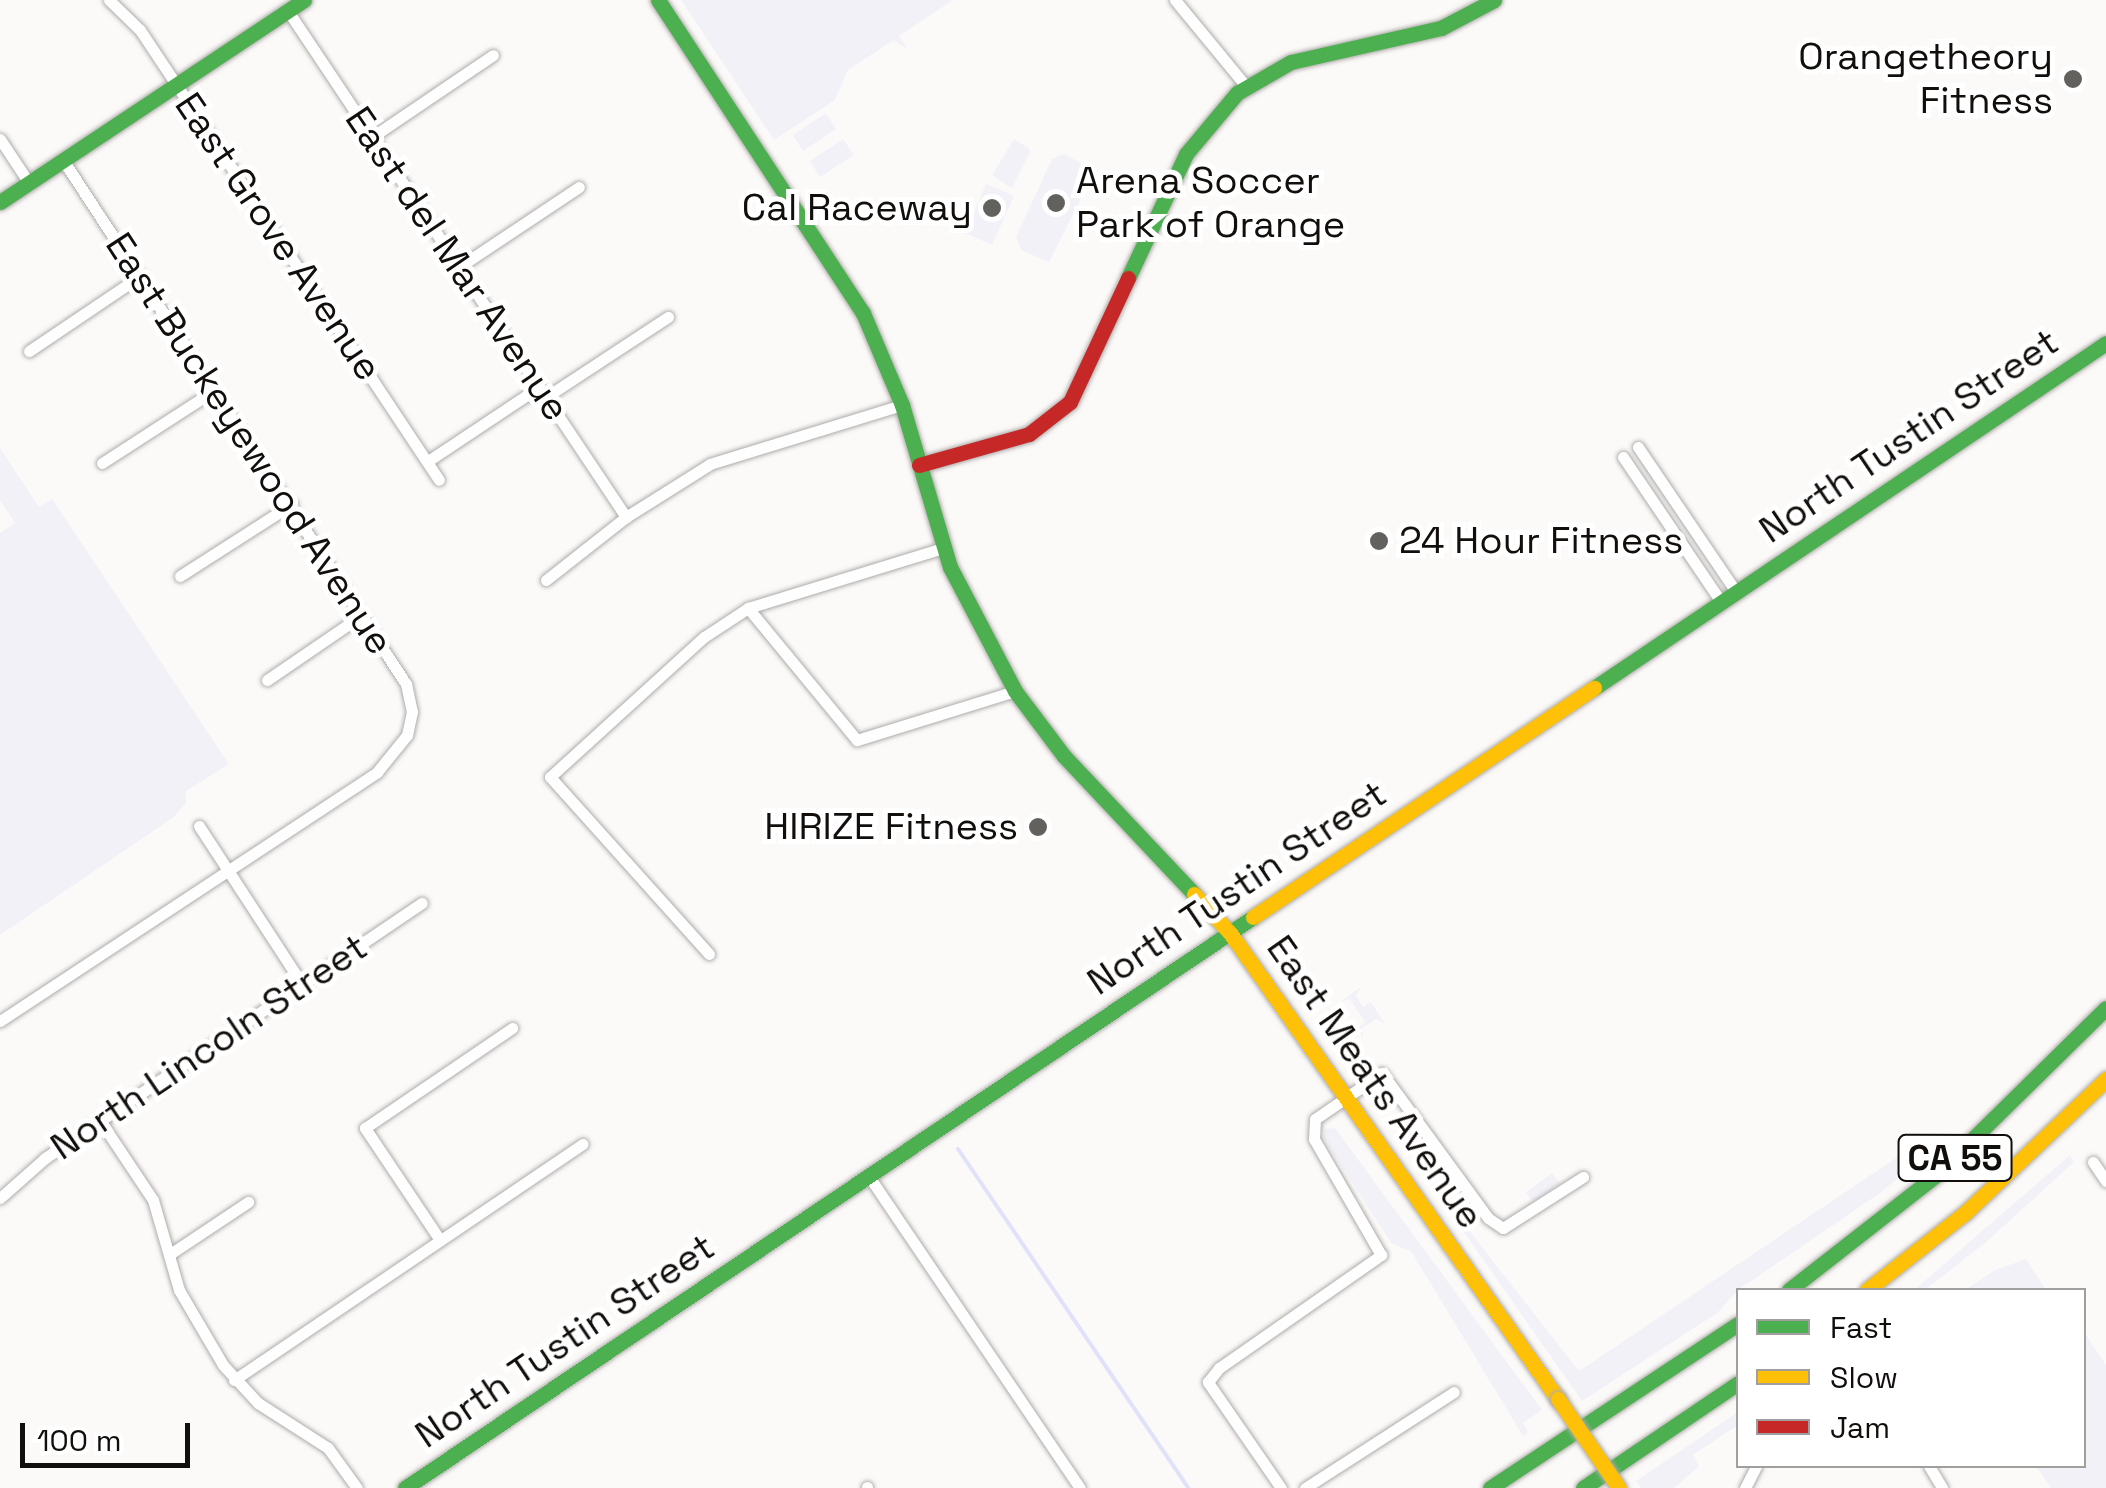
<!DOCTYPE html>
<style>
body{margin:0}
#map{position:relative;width:2106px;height:1488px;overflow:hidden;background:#fcfaf8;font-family:"Space Grotesk",sans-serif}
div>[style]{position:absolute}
.green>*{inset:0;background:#f2f1f8}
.stream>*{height:4px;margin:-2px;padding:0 2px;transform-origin:2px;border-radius:2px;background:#e1e1f9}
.roads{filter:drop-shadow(0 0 2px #aeacaa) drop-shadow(0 0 2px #aeacaa)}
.street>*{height:11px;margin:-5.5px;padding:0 5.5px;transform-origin:5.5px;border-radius:5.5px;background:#fffefe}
.fast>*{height:15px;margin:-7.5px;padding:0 7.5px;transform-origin:7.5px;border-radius:7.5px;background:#4caf50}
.slow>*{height:15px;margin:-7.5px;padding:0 7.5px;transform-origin:7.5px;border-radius:7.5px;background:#ffc107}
.jam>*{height:15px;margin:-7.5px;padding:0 7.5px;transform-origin:7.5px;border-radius:7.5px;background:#c62828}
.bridges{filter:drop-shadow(0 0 2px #aeacaa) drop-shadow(0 0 2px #aeacaa)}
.slow-bridge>*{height:15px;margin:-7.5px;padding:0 7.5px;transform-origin:7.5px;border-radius:7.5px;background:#ffc107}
.dots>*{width:28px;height:28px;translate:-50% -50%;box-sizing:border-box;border:5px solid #fff;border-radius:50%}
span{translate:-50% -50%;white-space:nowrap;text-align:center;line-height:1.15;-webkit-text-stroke:10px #fff;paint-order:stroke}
.shield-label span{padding:2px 8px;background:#fff;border:2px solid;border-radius:8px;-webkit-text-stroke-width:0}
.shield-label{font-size:35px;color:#110e0b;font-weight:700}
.poi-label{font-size:38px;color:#110e0b}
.right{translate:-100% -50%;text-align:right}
.left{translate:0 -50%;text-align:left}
.street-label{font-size:38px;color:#110e0b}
.legend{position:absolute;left:1736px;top:1288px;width:350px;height:180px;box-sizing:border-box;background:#fff;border:2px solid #a09f9d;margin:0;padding:12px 18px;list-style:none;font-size:30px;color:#110e0b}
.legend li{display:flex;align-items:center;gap:20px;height:50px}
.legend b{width:50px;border:2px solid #a09f9d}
.scale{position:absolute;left:20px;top:1423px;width:170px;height:45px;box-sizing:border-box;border:5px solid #110e0b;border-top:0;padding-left:12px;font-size:30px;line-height:35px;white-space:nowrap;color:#110e0b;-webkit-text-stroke:8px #fff;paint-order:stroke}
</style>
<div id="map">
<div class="green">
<i style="clip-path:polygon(681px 0,953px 0,899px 36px,908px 50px,894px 40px,848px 70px,835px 100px,774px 140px)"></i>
<i style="clip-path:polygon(826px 113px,836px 129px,803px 151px,793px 135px)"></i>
<i style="clip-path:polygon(843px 139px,854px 155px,820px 177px,810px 161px)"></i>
<i style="clip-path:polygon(1014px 139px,1031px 150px,1012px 188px,992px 175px)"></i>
<i style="clip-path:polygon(1063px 154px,1088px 166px,1092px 177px,1049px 262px,1021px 250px,1016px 237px,1052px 159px)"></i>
<i style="clip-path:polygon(986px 184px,1014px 196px,992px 245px,965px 233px)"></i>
<i style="clip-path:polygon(0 448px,39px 507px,52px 499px,229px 764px,186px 791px,186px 803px,174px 817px,0 935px,0 533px,15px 523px,0 500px)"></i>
<i style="clip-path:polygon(1361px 987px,1356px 996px,1363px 1007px,1371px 1002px,1385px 1024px,1376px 1019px,1362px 1028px,1363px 1038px,1357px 1028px,1365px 1022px,1350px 999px,1340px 1002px)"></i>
<i style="clip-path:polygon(1335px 1128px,1542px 1410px,1523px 1423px,1528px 1432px,1523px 1436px,1411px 1251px,1392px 1244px,1323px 1138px,1325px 1129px)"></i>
<i style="clip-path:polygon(1914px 1146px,1924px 1157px,1880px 1193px,1738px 1290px,1717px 1313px,1582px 1401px,1410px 1155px,1579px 1371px)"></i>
<i style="clip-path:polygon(2070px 1155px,2074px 1162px,1985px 1243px,1925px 1290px,1914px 1290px)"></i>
<i style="clip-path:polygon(1552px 1173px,1560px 1183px,1533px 1202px,1526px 1192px)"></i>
<i style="clip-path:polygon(2026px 1259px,2046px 1290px,1965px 1290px,1995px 1270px)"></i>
<i style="clip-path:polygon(2084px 1332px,2106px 1365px,2106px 1488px,2051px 1488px,2036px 1466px,2084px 1466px)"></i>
<i style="clip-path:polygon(1738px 1412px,1738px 1425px,1693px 1455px,1699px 1466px,1674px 1488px,1641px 1488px,1636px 1481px)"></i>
</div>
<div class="stream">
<i style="left:958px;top:1149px;width:410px;rotate:55.8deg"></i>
</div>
<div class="roads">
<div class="street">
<i style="left:109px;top:0;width:43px;rotate:44.1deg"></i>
<i style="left:140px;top:30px;width:540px;rotate:56.4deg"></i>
<i style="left:1175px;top:0;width:112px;rotate:50.5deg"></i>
<i style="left:288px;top:11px;width:609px;rotate:56.26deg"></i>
<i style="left:372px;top:137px;width:146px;rotate:-34.1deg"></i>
<i style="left:0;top:139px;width:53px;rotate:56.6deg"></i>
<i style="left:459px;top:267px;width:144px;rotate:-33.7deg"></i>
<i style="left:29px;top:351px;width:134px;rotate:-34deg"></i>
<i style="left:1638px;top:447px;width:175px;rotate:55.9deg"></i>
<i style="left:1623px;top:457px;width:175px;rotate:55.9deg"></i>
<i style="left:428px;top:461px;width:119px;rotate:-33.7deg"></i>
<i style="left:527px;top:395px;width:19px;rotate:6deg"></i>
<i style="left:546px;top:397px;width:146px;rotate:-33.3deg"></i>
<i style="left:102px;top:463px;width:135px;rotate:-32.9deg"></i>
<i style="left:180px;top:576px;width:133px;rotate:-32.7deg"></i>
<i style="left:546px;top:580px;width:102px;rotate:-38.2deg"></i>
<i style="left:626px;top:517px;width:99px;rotate:-32.2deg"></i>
<i style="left:710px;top:464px;width:201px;rotate:-17.1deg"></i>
<i style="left:748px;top:608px;width:171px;rotate:50.5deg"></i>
<i style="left:857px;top:740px;width:165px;rotate:-17.2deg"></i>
<i style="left:267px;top:680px;width:115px;rotate:-34.4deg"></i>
<i style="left:199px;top:826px;width:189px;rotate:56.9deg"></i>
<i style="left:709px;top:954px;width:238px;rotate:-131.9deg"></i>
<i style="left:550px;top:777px;width:208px;rotate:-42.3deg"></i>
<i style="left:704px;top:637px;width:53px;rotate:-33.4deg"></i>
<i style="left:748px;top:608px;width:204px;rotate:-17.1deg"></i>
<i style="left:0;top:1021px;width:452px;rotate:-33.4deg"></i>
<i style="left:377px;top:772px;width:48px;rotate:-51deg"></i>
<i style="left:407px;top:735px;width:24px;rotate:-78deg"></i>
<i style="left:412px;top:712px;width:29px;rotate:-102deg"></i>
<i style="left:406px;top:684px;width:626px;rotate:-123.21deg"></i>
<i style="left:101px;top:1122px;width:94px;rotate:56.3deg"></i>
<i style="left:153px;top:1200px;width:94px;rotate:73.9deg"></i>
<i style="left:179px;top:1290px;width:87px;rotate:59.6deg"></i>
<i style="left:223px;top:1365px;width:52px;rotate:47.4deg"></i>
<i style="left:258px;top:1403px;width:83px;rotate:32.7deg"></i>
<i style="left:328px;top:1448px;width:49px;rotate:54.1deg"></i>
<i style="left:2093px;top:1162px;width:23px;rotate:56deg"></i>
<i style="left:868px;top:1175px;width:378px;rotate:55.9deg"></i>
<i style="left:0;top:1198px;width:60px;rotate:-41.6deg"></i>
<i style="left:45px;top:1158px;width:455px;rotate:-34.1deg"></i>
<i style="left:440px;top:1240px;width:135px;rotate:-123.8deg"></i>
<i style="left:365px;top:1128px;width:178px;rotate:-34.2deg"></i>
<i style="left:170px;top:1254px;width:94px;rotate:-33.7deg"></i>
<i style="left:234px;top:1380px;width:421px;rotate:-34.1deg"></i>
<i style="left:1929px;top:1466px;width:26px;rotate:59deg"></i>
<i style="left:867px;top:1487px;width:1px;rotate:90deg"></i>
<i style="left:1281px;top:1488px;width:129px;rotate:-124.6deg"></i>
<i style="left:1208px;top:1382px;width:18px;rotate:-52deg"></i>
<i style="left:1219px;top:1368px;width:198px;rotate:-34.9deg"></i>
<i style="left:1381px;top:1255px;width:134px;rotate:-120deg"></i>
<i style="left:1314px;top:1139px;width:20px;rotate:-87deg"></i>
<i style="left:1315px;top:1119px;width:81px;rotate:-34.5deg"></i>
<i style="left:1382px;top:1073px;width:180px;rotate:53.8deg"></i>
<i style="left:1488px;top:1218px;width:18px;rotate:34deg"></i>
<i style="left:1503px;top:1228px;width:95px;rotate:-32.5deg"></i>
<i style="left:1305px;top:1488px;width:177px;rotate:-32.8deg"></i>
<i style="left:1745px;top:1488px;width:25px;rotate:-63deg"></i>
</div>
<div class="fast">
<i style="left:658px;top:0;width:374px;rotate:56.8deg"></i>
<i style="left:863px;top:313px;width:100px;rotate:67deg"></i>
<i style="left:902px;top:405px;width:169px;rotate:73.5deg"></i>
<i style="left:950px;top:567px;width:140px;rotate:62.3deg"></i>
<i style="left:1015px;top:691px;width:81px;rotate:53deg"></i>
<i style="left:1064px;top:756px;width:190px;rotate:46.7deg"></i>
<i style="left:0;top:202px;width:365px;rotate:-33.6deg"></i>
<i style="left:1128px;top:278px;width:137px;rotate:-64.9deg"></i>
<i style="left:1186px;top:154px;width:80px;rotate:-50.1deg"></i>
<i style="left:1237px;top:93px;width:62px;rotate:-29.9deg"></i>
<i style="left:1291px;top:62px;width:154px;rotate:-12.8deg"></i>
<i style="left:1441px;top:28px;width:60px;rotate:-27.8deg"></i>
<i style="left:1594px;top:688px;width:617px;rotate:-33.97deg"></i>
<i style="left:1789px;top:1290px;width:187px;rotate:-38deg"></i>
<i style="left:1936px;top:1175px;width:238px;rotate:-44.5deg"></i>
<i style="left:405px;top:1488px;width:1022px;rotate:-33.95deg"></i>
<i style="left:1490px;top:1488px;width:297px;rotate:-33.5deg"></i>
<i style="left:1583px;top:1488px;width:187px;rotate:-34.1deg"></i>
</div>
<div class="slow">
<i style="left:1194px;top:894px;width:53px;rotate:47.3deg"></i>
<i style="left:1230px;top:933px;width:570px;rotate:54.86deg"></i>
<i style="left:1253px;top:917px;width:411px;rotate:-33.9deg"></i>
<i style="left:1867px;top:1290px;width:125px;rotate:-38.2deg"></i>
<i style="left:1965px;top:1213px;width:195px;rotate:-43.5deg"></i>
</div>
<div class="jam">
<i style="left:919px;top:465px;width:114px;rotate:-15.7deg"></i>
<i style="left:1029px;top:434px;width:52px;rotate:-38deg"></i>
<i style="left:1070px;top:402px;width:137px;rotate:-64.9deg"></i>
</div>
</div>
<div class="bridges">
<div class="slow-bridge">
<i style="left:1558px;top:1399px;width:108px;rotate:55.6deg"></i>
</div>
</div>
<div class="dots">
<i style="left:2073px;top:79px;background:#63615e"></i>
<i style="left:1056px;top:203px;background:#63615e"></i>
<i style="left:992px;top:208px;background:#63615e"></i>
<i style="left:1379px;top:541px;background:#63615e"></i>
<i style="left:1038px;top:827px;background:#63615e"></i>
</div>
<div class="shield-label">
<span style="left:1955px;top:1158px">CA 55</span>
</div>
<div class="poi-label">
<span class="right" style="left:2053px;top:79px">Orangetheory<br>Fitness</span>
<span class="left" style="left:1076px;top:203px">Arena Soccer<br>Park of Orange</span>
<span class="right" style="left:972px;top:208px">Cal Raceway</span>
<span class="left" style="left:1399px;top:541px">24 Hour Fitness</span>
<span class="right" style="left:1018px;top:827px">HIRIZE Fitness</span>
</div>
<div class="street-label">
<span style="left:278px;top:237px;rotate:56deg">East Grove Avenue</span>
<span style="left:457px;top:264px;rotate:56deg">East del Mar Avenue</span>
<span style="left:1909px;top:436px;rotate:-34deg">North Tustin Street</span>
<span style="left:249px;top:444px;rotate:57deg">East Buckeyewood Avenue</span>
<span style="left:1237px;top:888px;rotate:-34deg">North Tustin Street</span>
<span style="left:209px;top:1047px;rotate:-34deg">North Lincoln Street</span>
<span style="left:1375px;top:1082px;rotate:55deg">East Meats Avenue</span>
<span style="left:565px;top:1341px;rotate:-34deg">North Tustin Street</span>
</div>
<ul class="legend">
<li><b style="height:12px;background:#4caf50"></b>Fast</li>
<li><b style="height:12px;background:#ffc107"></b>Slow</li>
<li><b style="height:12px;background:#c62828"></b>Jam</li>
</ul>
<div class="scale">100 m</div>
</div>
